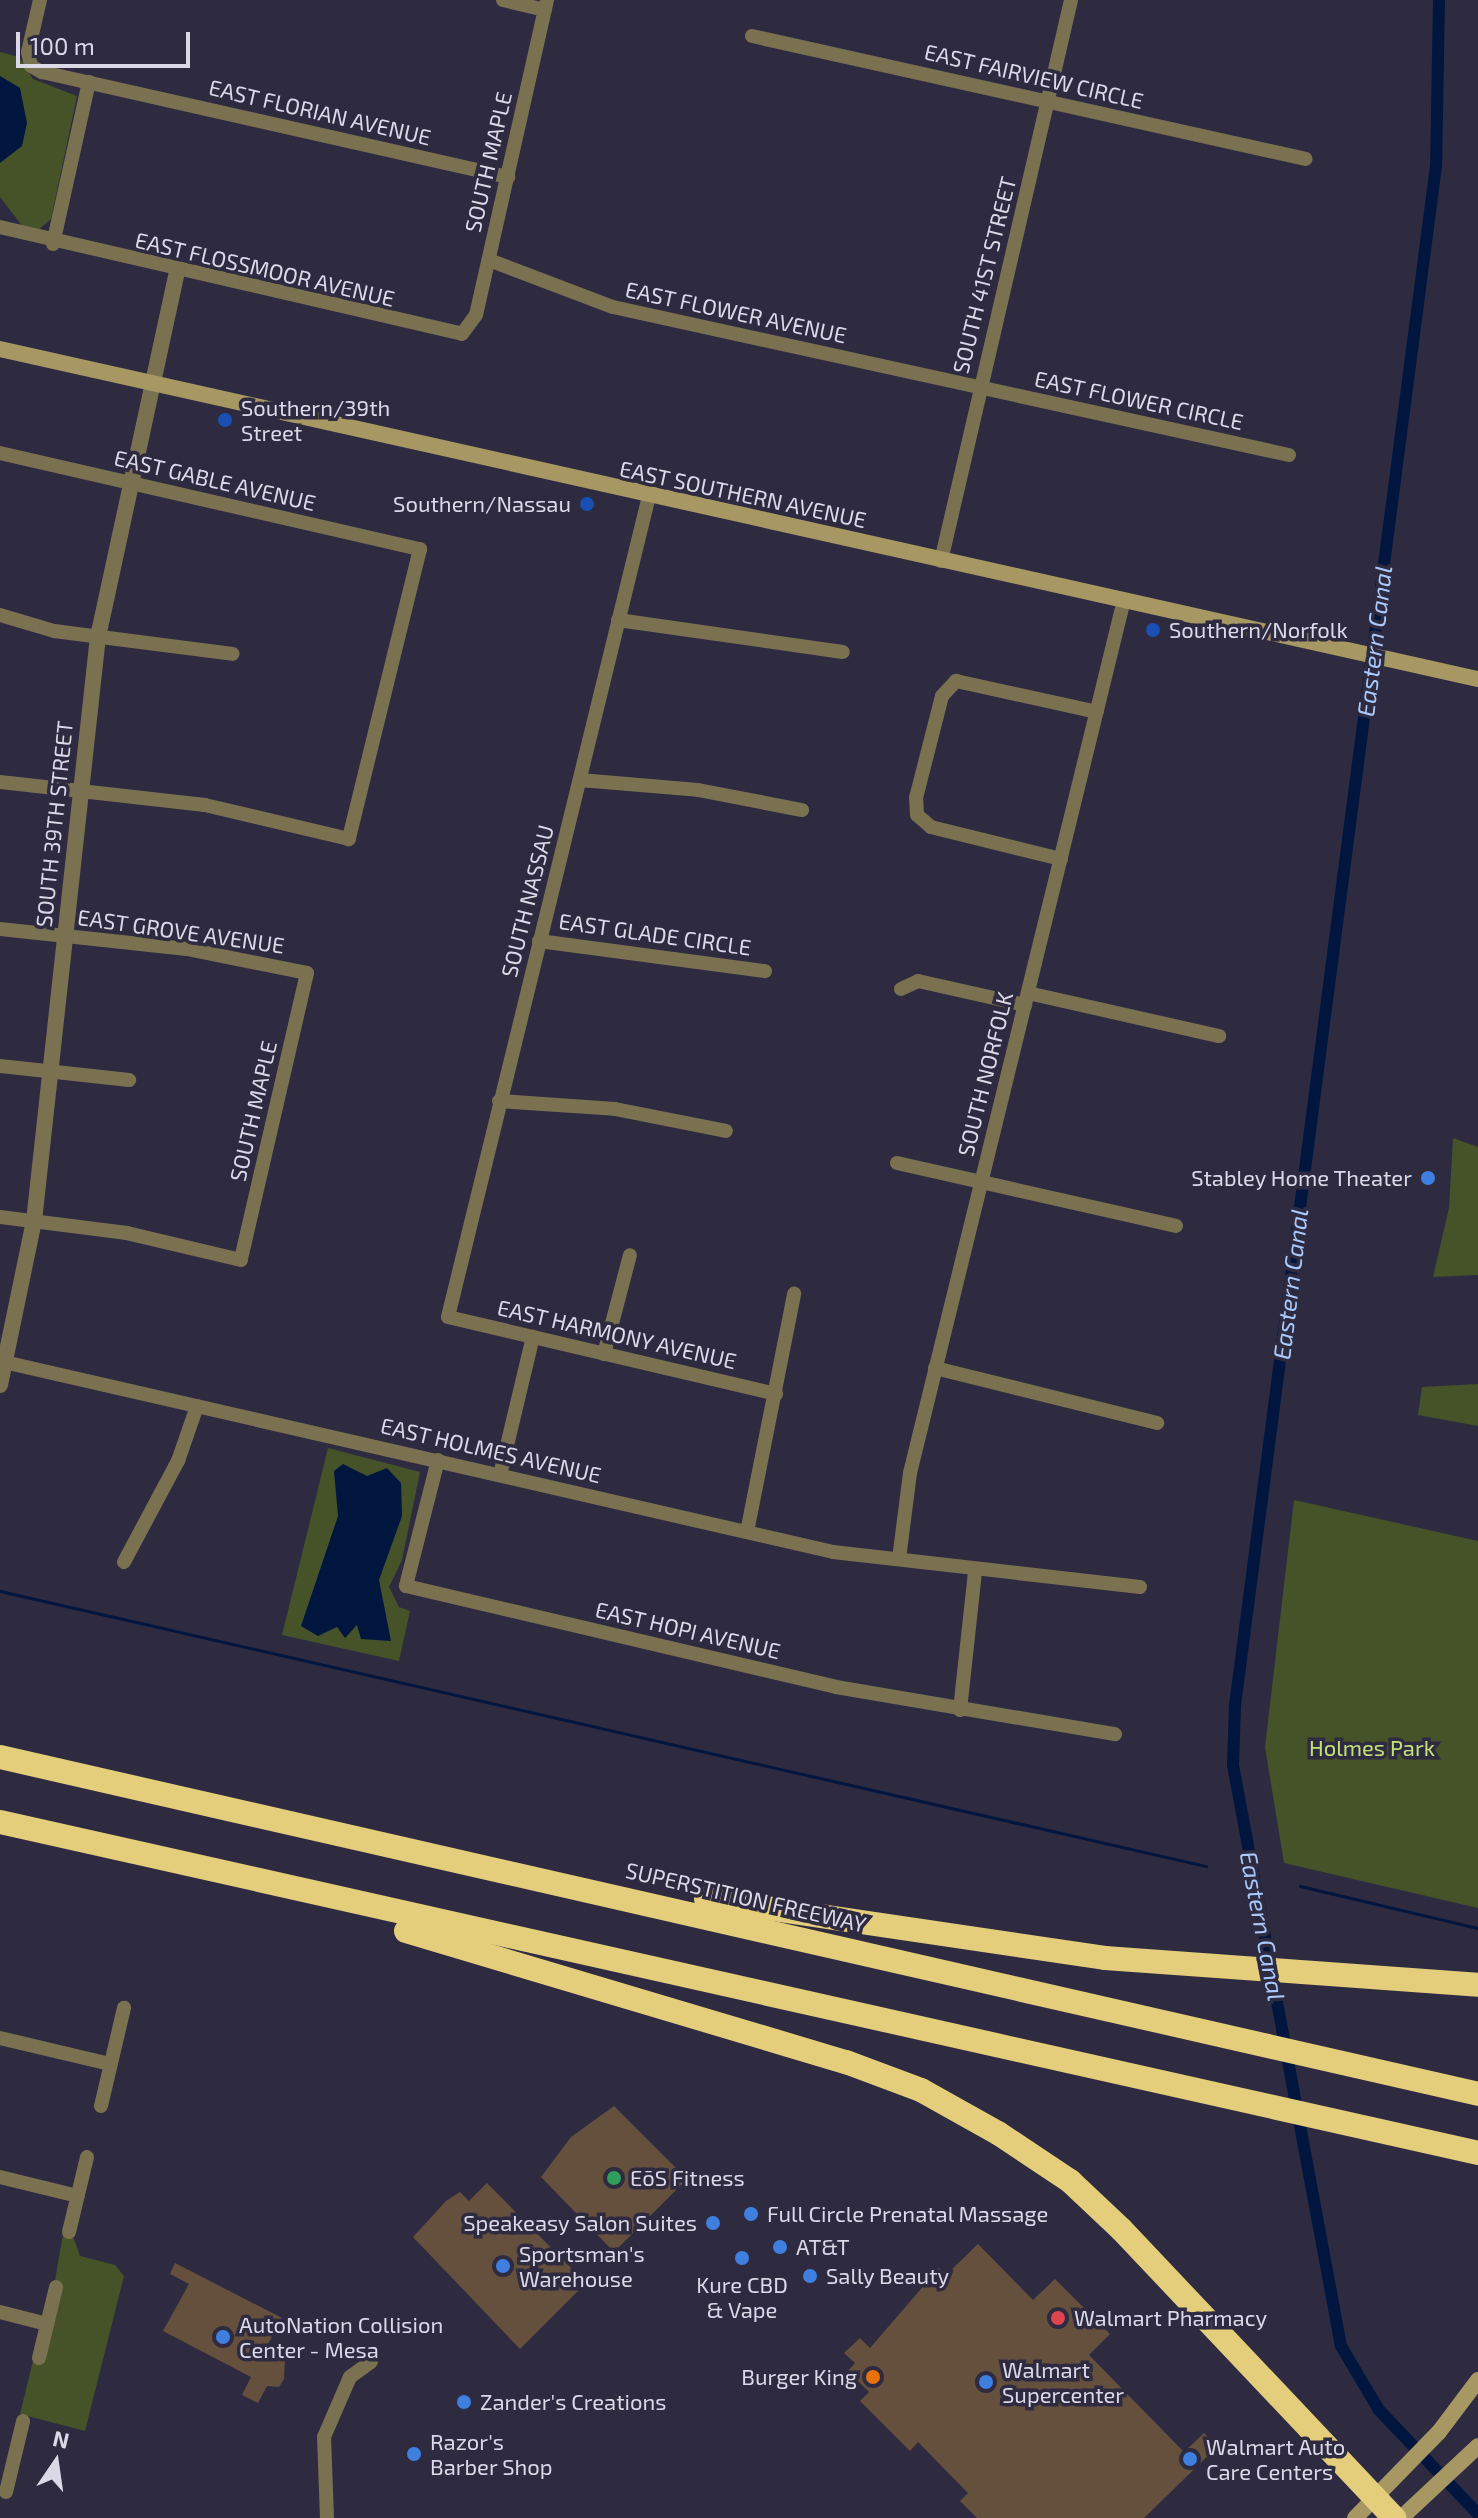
<!DOCTYPE html>
<meta charset="utf-8">
<style>
body{margin:0}
#map{position:relative;width:1478px;height:2518px;overflow:hidden;background:#2e2b40;font-family:"Exo 2",sans-serif}
div>[style]{position:absolute}
.green>*{inset:0;background:#465228}
.water>*{inset:0;background:#01163f}
.stream>*{height:3px;margin:-1.5px;padding:0 1.5px;transform-origin:1.5px;border-radius:1.5px;background:#01163f}
.canal>*{height:12px;margin:-6px;padding:0 6px;transform-origin:6px;border-radius:6px;background:#01163f}
.building>*{inset:0;background:#65503e}
.minor>*{height:14px;margin:-7px;padding:0 7px;transform-origin:7px;border-radius:7px;background:#7a7151}
.tertiary>*{height:16px;margin:-8px;padding:0 8px;transform-origin:8px;border-radius:8px;background:#7a7151}
.secondary>*{height:16px;margin:-8px;padding:0 8px;transform-origin:8px;border-radius:8px;background:#a69763}
.motorway>*{height:24px;margin:-12px;padding:0 12px;transform-origin:12px;border-radius:12px;background:#e5ce7b}
.dots>*{width:22px;height:22px;translate:-50% -50%;box-sizing:border-box;border:4px solid #2e2b40;border-radius:50%}
span{translate:-50% -50%;white-space:nowrap;text-align:center;line-height:1.15;-webkit-text-stroke:7px #2e2b40;paint-order:stroke}
.street-label{font-size:22px;color:#dbd9e8}
.poi-label{font-size:22px;color:#dbd9e8}
.left{translate:0 -50%;text-align:left}
.right{translate:-100% -50%;text-align:right}
.park-label{font-size:22px;color:#c4e178}
.water-label{font-size:24px;color:#a9c9fd;font-style:italic}
.north{position:absolute;left:16px;top:2422px;width:80px;height:80px;-webkit-text-stroke:6px #2e2b40;paint-order:stroke;rotate:13deg;font-size:22px;font-weight:700;line-height:32px;text-align:center;color:#dbd9e8}
.north::after{content:'';display:block;margin:auto;width:28px;height:36px;background:#dbd9e8;clip-path:polygon(50% 0,100% 100%,50% 72%,0 100%)}
.scale{position:absolute;left:16px;top:32px;width:174px;height:36px;box-sizing:border-box;border:4px solid #dbd9e8;border-top:0;padding-left:10px;font-size:24px;line-height:28px;white-space:nowrap;color:#dbd9e8;-webkit-text-stroke:6px #2e2b40;paint-order:stroke}
</style>
<div id="map">
<div class="green">
<i style="clip-path:polygon(0 52px,19px 57px,33px 79px,77px 96px,51px 219px,37px 231px,23px 227px,0 197px)"></i>
<i style="clip-path:polygon(1453px 1138px,1478px 1147px,1478px 1275px,1433px 1277px,1449px 1208px)"></i>
<i style="clip-path:polygon(1478px 1384px,1478px 1426px,1418px 1415px,1422px 1387px)"></i>
<i style="clip-path:polygon(328px 1448px,420px 1472px,402px 1560px,389px 1587px,399px 1607px,410px 1611px,399px 1661px,282px 1635px)"></i>
<i style="clip-path:polygon(1294px 1500px,1478px 1541px,1478px 1908px,1284px 1863px,1265px 1747px)"></i>
<i style="clip-path:polygon(63px 2234px,73px 2236px,80px 2256px,115px 2265px,124px 2276px,85px 2431px,20px 2414px,33px 2361px,41px 2362px)"></i>
</div>
<div class="water">
<i style="clip-path:polygon(0 76px,20px 88px,27px 123px,22px 146px,0 163px)"></i>
<i style="clip-path:polygon(343px 1464px,367px 1476px,387px 1468px,401px 1483px,402px 1516px,379px 1580px,391px 1641px,361px 1639px,357px 1625px,345px 1638px,337px 1627px,318px 1636px,301px 1626px,338px 1516px,334px 1471px)"></i>
</div>
<div class="stream">
<i style="left:0;top:1591px;width:1237px;rotate:12.85deg"></i>
<i style="left:1300px;top:1886px;width:183px;rotate:13.3deg"></i>
</div>
<div class="canal">
<i style="left:1439px;top:0;width:166px;rotate:91deg"></i>
<i style="left:1436px;top:166px;width:1552px;rotate:97.44deg"></i>
<i style="left:1235px;top:1705px;width:60px;rotate:91.9deg"></i>
<i style="left:1233px;top:1765px;width:591px;rotate:79.47deg"></i>
<i style="left:1341px;top:2346px;width:74px;rotate:59.3deg"></i>
<i style="left:1379px;top:2410px;width:144px;rotate:46.4deg"></i>
</div>
<div class="building">
<i style="clip-path:polygon(614px 2106px,687px 2179px,614px 2252px,541px 2177px,571px 2137px)"></i>
<i style="clip-path:polygon(487px 2183px,586px 2283px,520px 2349px,413px 2237px,446px 2201px,460px 2192px,469px 2201px)"></i>
<i style="clip-path:polygon(978px 2244px,1033px 2300px,1055px 2279px,1110px 2334px,1089px 2355px,1184px 2452px,1204px 2433px,1217px 2447px,1144px 2518px,977px 2518px,960px 2501px,968px 2493px,918px 2442px,910px 2451px,860px 2401px,869px 2392px,848px 2371px,855px 2363px,844px 2353px,860px 2338px,870px 2348px,939px 2268px,946px 2275px)"></i>
<i style="clip-path:polygon(175px 2263px,282px 2318px,268px 2344px,285px 2358px,284px 2379px,279px 2387px,267px 2386px,258px 2403px,242px 2395px,251px 2377px,163px 2331px,189px 2284px,170px 2274px)"></i>
</div>
<div class="minor">
<i style="left:40px;top:0;width:53px;rotate:103deg"></i>
<i style="left:28px;top:52px;width:14px;rotate:78deg"></i>
<i style="left:31px;top:66px;width:13px;rotate:29deg"></i>
<i style="left:42px;top:72px;width:478px;rotate:12.7deg"></i>
<i style="left:503px;top:0;width:43px;rotate:13.4deg"></i>
<i style="left:752px;top:36px;width:567px;rotate:12.52deg"></i>
<i style="left:0;top:227px;width:474px;rotate:13deg"></i>
<i style="left:462px;top:334px;width:24px;rotate:-54deg"></i>
<i style="left:476px;top:315px;width:323px;rotate:-77.3deg"></i>
<i style="left:53px;top:244px;width:166px;rotate:-77.5deg"></i>
<i style="left:489px;top:260px;width:133px;rotate:20.8deg"></i>
<i style="left:613px;top:307px;width:692px;rotate:12.35deg"></i>
<i style="left:0;top:453px;width:431px;rotate:12.9deg"></i>
<i style="left:420px;top:549px;width:299px;rotate:103.8deg"></i>
<i style="left:349px;top:839px;width:148px;rotate:-166.7deg"></i>
<i style="left:205px;top:805px;width:206px;rotate:-173.6deg"></i>
<i style="left:649px;top:496px;width:845px;rotate:103.76deg"></i>
<i style="left:448px;top:1317px;width:337px;rotate:13.2deg"></i>
<i style="left:941px;top:561px;width:576px;rotate:-76.95deg"></i>
<i style="left:0;top:615px;width:56px;rotate:16.5deg"></i>
<i style="left:54px;top:631px;width:180px;rotate:7.3deg"></i>
<i style="left:618px;top:620px;width:227px;rotate:8.1deg"></i>
<i style="left:580px;top:780px;width:118px;rotate:4.8deg"></i>
<i style="left:698px;top:790px;width:106px;rotate:10.9deg"></i>
<i style="left:1061px;top:859px;width:134px;rotate:-166.2deg"></i>
<i style="left:931px;top:827px;width:18px;rotate:-139deg"></i>
<i style="left:917px;top:815px;width:17px;rotate:-93deg"></i>
<i style="left:916px;top:798px;width:105px;rotate:-75.7deg"></i>
<i style="left:942px;top:696px;width:21px;rotate:-47deg"></i>
<i style="left:956px;top:681px;width:144px;rotate:12.4deg"></i>
<i style="left:0;top:929px;width:188px;rotate:6.1deg"></i>
<i style="left:187px;top:949px;width:122px;rotate:11.3deg"></i>
<i style="left:307px;top:973px;width:294px;rotate:103deg"></i>
<i style="left:241px;top:1260px;width:117px;rotate:-166.7deg"></i>
<i style="left:127px;top:1233px;width:128px;rotate:-172.8deg"></i>
<i style="left:539px;top:941px;width:228px;rotate:7.6deg"></i>
<i style="left:901px;top:989px;width:19px;rotate:-25deg"></i>
<i style="left:918px;top:981px;width:110px;rotate:12.6deg"></i>
<i style="left:1028px;top:993px;width:196px;rotate:12.7deg"></i>
<i style="left:0;top:1066px;width:130px;rotate:6.2deg"></i>
<i style="left:499px;top:1101px;width:116px;rotate:3.9deg"></i>
<i style="left:615px;top:1109px;width:113px;rotate:11.2deg"></i>
<i style="left:897px;top:1163px;width:286px;rotate:12.7deg"></i>
<i style="left:604px;top:1354px;width:102px;rotate:-75.3deg"></i>
<i style="left:0;top:1361px;width:855px;rotate:12.91deg"></i>
<i style="left:833px;top:1552px;width:309px;rotate:6.5deg"></i>
<i style="left:935px;top:1368px;width:229px;rotate:13.9deg"></i>
<i style="left:438px;top:1460px;width:130px;rotate:104.3deg"></i>
<i style="left:406px;top:1586px;width:442px;rotate:13.2deg"></i>
<i style="left:836px;top:1687px;width:283px;rotate:9.6deg"></i>
<i style="left:500px;top:1475px;width:142px;rotate:-76.6deg"></i>
<i style="left:747px;top:1532px;width:243px;rotate:-78.8deg"></i>
<i style="left:899px;top:1559px;width:87px;rotate:-82.7deg"></i>
<i style="left:910px;top:1473px;width:899px;rotate:-76.23deg"></i>
<i style="left:124px;top:1562px;width:115px;rotate:-61.9deg"></i>
<i style="left:178px;top:1461px;width:58px;rotate:-70.9deg"></i>
<i style="left:960px;top:1710px;width:140px;rotate:-83.8deg"></i>
<i style="left:0;top:2038px;width:113px;rotate:13.3deg"></i>
<i style="left:101px;top:2106px;width:101px;rotate:-76.8deg"></i>
<i style="left:0;top:2177px;width:80px;rotate:13.7deg"></i>
<i style="left:69px;top:2232px;width:77px;rotate:-76.5deg"></i>
<i style="left:0;top:2312px;width:49px;rotate:14.3deg"></i>
<i style="left:39px;top:2358px;width:73px;rotate:-76.5deg"></i>
<i style="left:6px;top:2492px;width:73px;rotate:-76.5deg"></i>
<i style="left:327px;top:2518px;width:81px;rotate:-92.1deg"></i>
<i style="left:324px;top:2437px;width:65px;rotate:-66.6deg"></i>
<i style="left:350px;top:2377px;width:26px;rotate:-36deg"></i>
</div>
<div class="tertiary">
<i style="left:0;top:1385px;width:167px;rotate:-78.3deg"></i>
<i style="left:34px;top:1221px;width:587px;rotate:-83.75deg"></i>
<i style="left:98px;top:637px;width:373px;rotate:-77.8deg"></i>
</div>
<div class="secondary">
<i style="left:0;top:349px;width:1514px;rotate:12.59deg"></i>
<i style="left:1355px;top:2518px;width:120px;rotate:-45.7deg"></i>
<i style="left:1439px;top:2432px;width:65px;rotate:-53.1deg"></i>
<i style="left:1401px;top:2518px;width:105px;rotate:-43.1deg"></i>
</div>
<div class="motorway">
<i style="left:0;top:1757px;width:1516px;rotate:12.84deg"></i>
<i style="left:0;top:1822px;width:1515px;rotate:12.62deg"></i>
<i style="left:706px;top:1899px;width:403px;rotate:8.4deg"></i>
<i style="left:1105px;top:1958px;width:374px;rotate:4.1deg"></i>
<i style="left:406px;top:1931px;width:459px;rotate:16.6deg"></i>
<i style="left:846px;top:2062px;width:80px;rotate:20.5deg"></i>
<i style="left:921px;top:2090px;width:88px;rotate:29.2deg"></i>
<i style="left:998px;top:2133px;width:87px;rotate:33.7deg"></i>
<i style="left:1070px;top:2181px;width:70px;rotate:43.3deg"></i>
<i style="left:1121px;top:2229px;width:398px;rotate:46.6deg"></i>
</div>
<div class="dots">
<i style="left:225px;top:420px;background:#1a4fb4"></i>
<i style="left:587px;top:504px;background:#1a4fb4"></i>
<i style="left:1153px;top:630px;background:#1a4fb4"></i>
<i style="left:1428px;top:1178px;background:#3f7fe0"></i>
<i style="left:614px;top:2178px;background:#2e9e5b"></i>
<i style="left:751px;top:2214px;background:#3f7fe0"></i>
<i style="left:713px;top:2223px;background:#3f7fe0"></i>
<i style="left:780px;top:2247px;background:#3f7fe0"></i>
<i style="left:742px;top:2258px;background:#3f7fe0"></i>
<i style="left:503px;top:2266px;background:#3f7fe0"></i>
<i style="left:810px;top:2276px;background:#3f7fe0"></i>
<i style="left:1058px;top:2318px;background:#e0444e"></i>
<i style="left:223px;top:2337px;background:#3f7fe0"></i>
<i style="left:873px;top:2377px;background:#e8710a"></i>
<i style="left:986px;top:2382px;background:#3f7fe0"></i>
<i style="left:464px;top:2402px;background:#3f7fe0"></i>
<i style="left:414px;top:2454px;background:#3f7fe0"></i>
<i style="left:1190px;top:2459px;background:#3f7fe0"></i>
</div>
<div class="street-label">
<span style="left:1034px;top:76px;rotate:13deg">EAST FAIRVIEW CIRCLE</span>
<span style="left:320px;top:112px;rotate:13deg">EAST FLORIAN AVENUE</span>
<span style="left:488px;top:162px;rotate:-77deg">SOUTH MAPLE</span>
<span style="left:265px;top:269px;rotate:13deg">EAST FLOSSMOOR AVENUE</span>
<span style="left:984px;top:275px;rotate:-76deg">SOUTH 41ST STREET</span>
<span style="left:736px;top:312px;rotate:12deg">EAST FLOWER AVENUE</span>
<span style="left:1139px;top:400px;rotate:12deg">EAST FLOWER CIRCLE</span>
<span style="left:215px;top:480px;rotate:13deg">EAST GABLE AVENUE</span>
<span style="left:743px;top:494px;rotate:12deg">EAST SOUTHERN AVENUE</span>
<span style="left:54px;top:824px;rotate:-84deg">SOUTH 39TH STREET</span>
<span style="left:527px;top:901px;rotate:-76deg">SOUTH NASSAU</span>
<span style="left:181px;top:931px;rotate:8deg">EAST GROVE AVENUE</span>
<span style="left:655px;top:934px;rotate:8deg">EAST GLADE CIRCLE</span>
<span style="left:985px;top:1074px;rotate:-76deg">SOUTH NORFOLK</span>
<span style="left:253px;top:1111px;rotate:-77deg">SOUTH MAPLE</span>
<span style="left:617px;top:1334px;rotate:13deg">EAST HARMONY AVENUE</span>
<span style="left:491px;top:1450px;rotate:13deg">EAST HOLMES AVENUE</span>
<span style="left:688px;top:1630px;rotate:13deg">EAST HOPI AVENUE</span>
<span style="left:746px;top:1897px;rotate:13deg">SUPERSTITION FREEWAY</span>
</div>
<div class="poi-label">
<span class="left" style="left:241px;top:420px">Southern/39th<br>Street</span>
<span class="right" style="left:571px;top:504px">Southern/Nassau</span>
<span class="left" style="left:1169px;top:630px">Southern/Norfolk</span>
<span class="right" style="left:1412px;top:1178px">Stabley Home Theater</span>
<span class="left" style="left:630px;top:2178px">EōS Fitness</span>
<span class="left" style="left:767px;top:2214px">Full Circle Prenatal Massage</span>
<span class="right" style="left:697px;top:2223px">Speakeasy Salon Suites</span>
<span class="left" style="left:796px;top:2247px">AT&amp;T</span>
<span class="left" style="left:519px;top:2266px">Sportsman's<br>Warehouse</span>
<span class="left" style="left:826px;top:2276px">Sally Beauty</span>
<span style="left:742px;top:2297px">Kure CBD<br>&amp; Vape</span>
<span class="left" style="left:1074px;top:2318px">Walmart Pharmacy</span>
<span class="left" style="left:239px;top:2337px">AutoNation Collision<br>Center - Mesa</span>
<span class="left" style="left:1002px;top:2382px">Walmart<br>Supercenter</span>
<span class="right" style="left:857px;top:2377px">Burger King</span>
<span class="left" style="left:480px;top:2402px">Zander's Creations</span>
<span class="left" style="left:430px;top:2454px">Razor's<br>Barber Shop</span>
<span class="left" style="left:1206px;top:2459px">Walmart Auto<br>Care Centers</span>
</div>
<div class="park-label">
<span style="left:1372px;top:1748px">Holmes Park</span>
</div>
<div class="water-label">
<span style="left:1374px;top:641px;rotate:-83deg">Eastern Canal</span>
<span style="left:1290px;top:1284px;rotate:-83deg">Eastern Canal</span>
<span style="left:1263px;top:1926px;rotate:79deg">Eastern Canal</span>
</div>
<div class="north">N</div>
<div class="scale">100 m</div>
</div>
